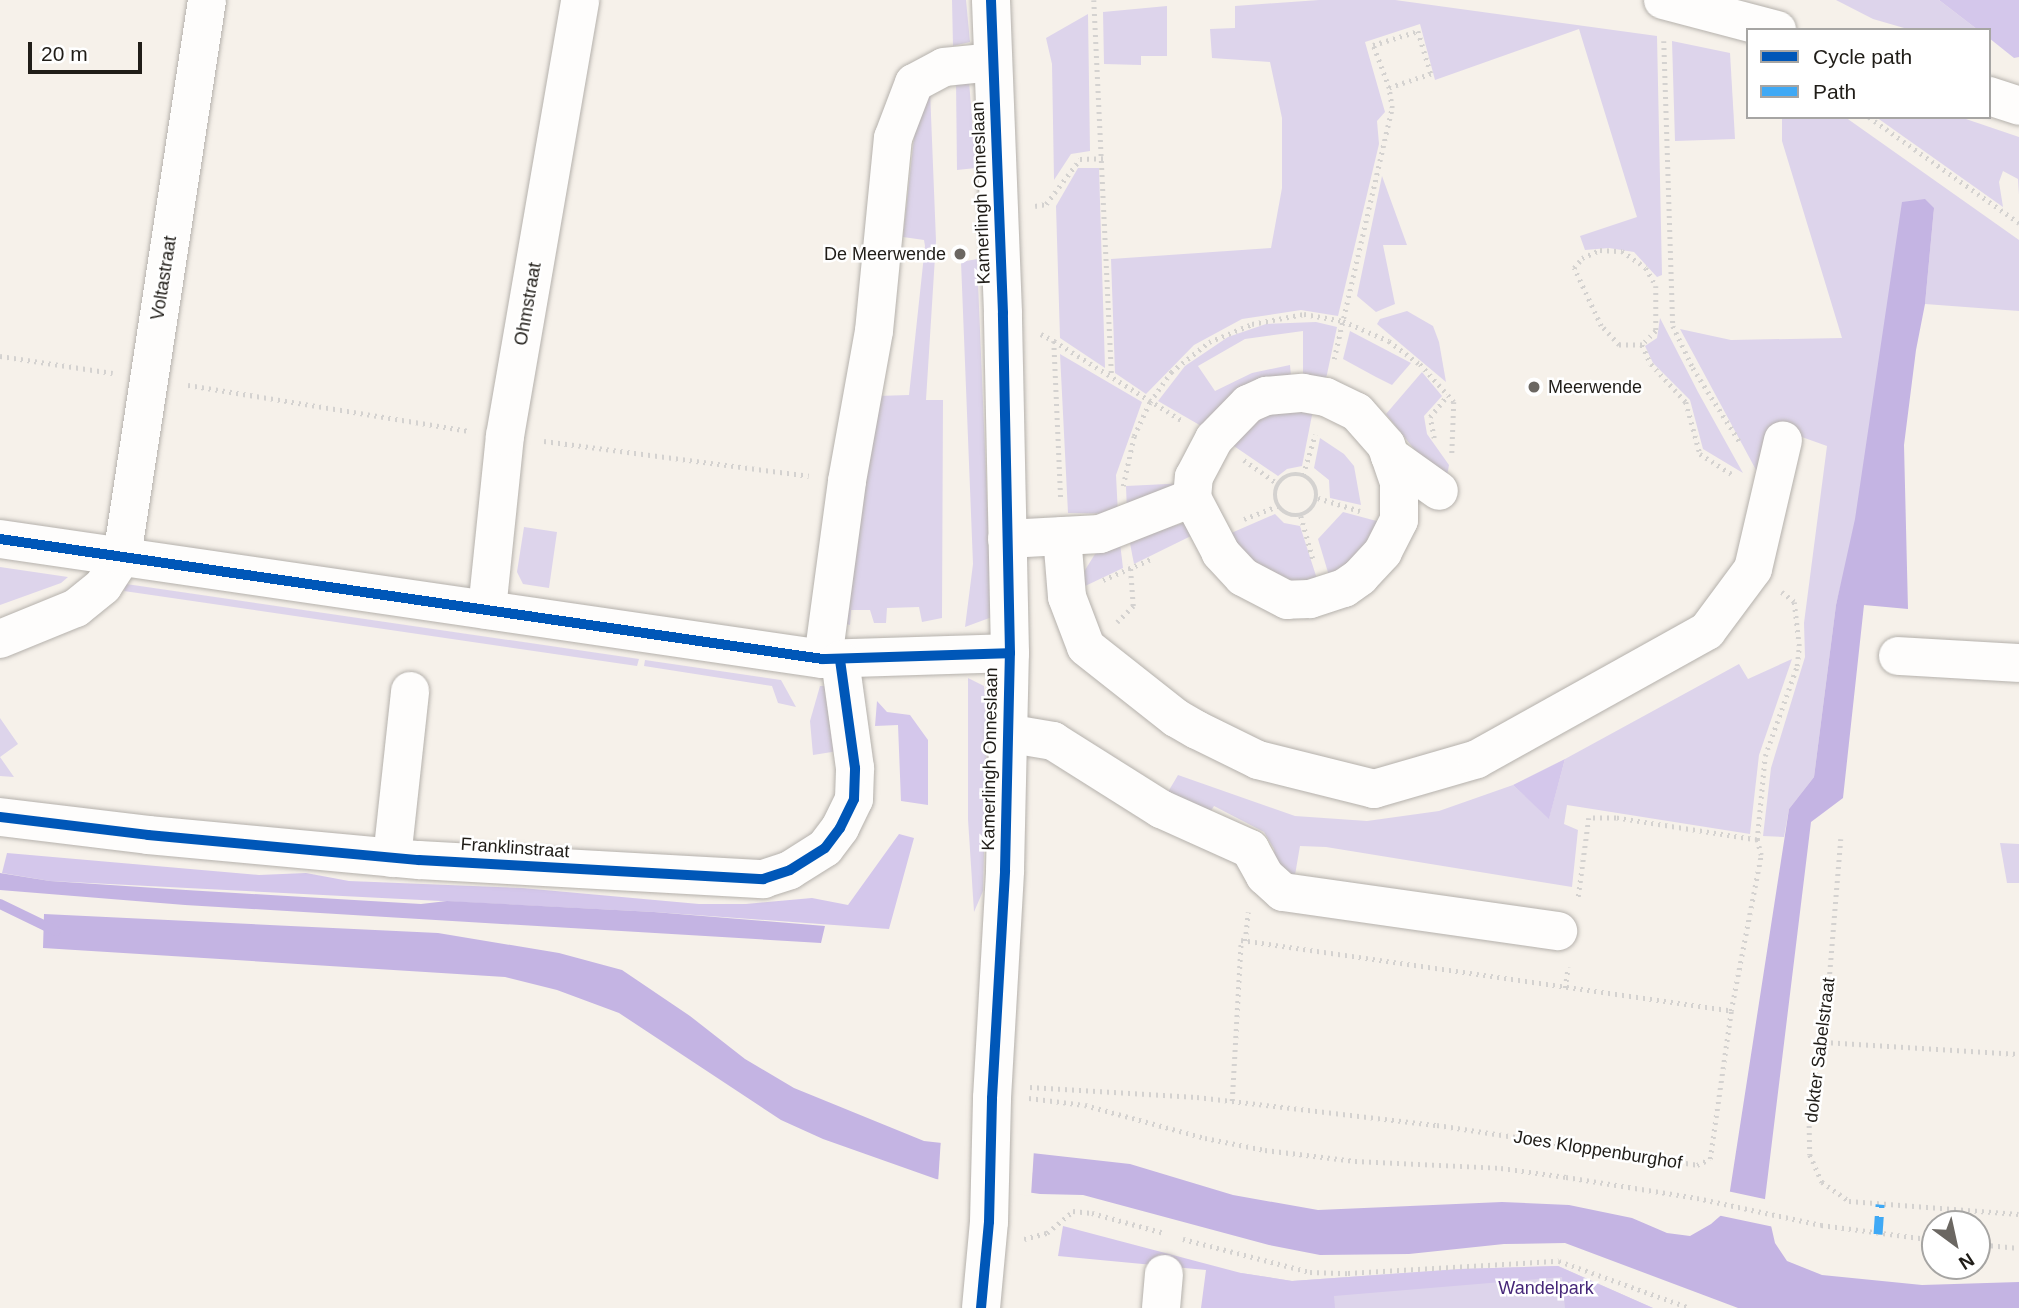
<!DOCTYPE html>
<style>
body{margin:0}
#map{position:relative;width:2019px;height:1308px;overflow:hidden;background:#f6f1ea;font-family:Helvetica,sans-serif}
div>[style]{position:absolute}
.green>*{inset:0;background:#ddd4eb}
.forest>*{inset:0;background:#d4c7eb}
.water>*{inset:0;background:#c4b4e3}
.pier>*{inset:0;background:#f6f1ea}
.stream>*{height:10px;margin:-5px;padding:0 5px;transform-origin:5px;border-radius:5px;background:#c4b4e3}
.path>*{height:4.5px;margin-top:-2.25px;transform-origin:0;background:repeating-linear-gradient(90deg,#d4d2d0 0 2px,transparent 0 7px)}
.path>.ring{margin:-2.25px;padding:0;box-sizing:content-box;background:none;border:4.5px solid #d4d2d0;border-radius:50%}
.roads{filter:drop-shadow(0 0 2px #b5b1ac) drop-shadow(0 0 2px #b5b1ac)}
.minor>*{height:38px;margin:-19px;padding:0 19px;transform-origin:19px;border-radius:19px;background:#fefdfc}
.quiet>*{height:9px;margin-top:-4.5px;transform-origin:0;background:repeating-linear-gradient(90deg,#3fa9f5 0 18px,transparent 0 27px)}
.cycleway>*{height:10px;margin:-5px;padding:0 5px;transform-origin:5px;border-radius:5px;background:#0057b8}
.dots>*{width:19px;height:19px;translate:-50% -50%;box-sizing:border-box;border:4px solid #fff;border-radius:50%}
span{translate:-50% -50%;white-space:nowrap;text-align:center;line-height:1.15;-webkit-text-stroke:5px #fff;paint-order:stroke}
.street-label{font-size:18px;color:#201d18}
.poi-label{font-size:18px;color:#201d18}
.right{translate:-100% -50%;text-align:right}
.left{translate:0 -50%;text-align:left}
.park-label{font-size:18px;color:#462778}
.legend{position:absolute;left:1746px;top:28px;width:245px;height:91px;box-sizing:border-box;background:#fff;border:2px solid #a6a5a3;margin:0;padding:9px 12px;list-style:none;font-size:21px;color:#201d18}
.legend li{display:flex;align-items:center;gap:14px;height:35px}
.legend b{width:35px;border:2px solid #a6a5a3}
.north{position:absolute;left:1921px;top:1210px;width:70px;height:70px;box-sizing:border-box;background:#fff;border:2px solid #a6a5a3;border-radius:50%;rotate:147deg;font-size:19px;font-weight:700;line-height:28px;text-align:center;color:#201d18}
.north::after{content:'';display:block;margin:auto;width:24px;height:32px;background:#6b6762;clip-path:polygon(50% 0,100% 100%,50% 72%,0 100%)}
.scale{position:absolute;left:28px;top:42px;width:114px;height:32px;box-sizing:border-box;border:4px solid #201d18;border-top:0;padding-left:9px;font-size:21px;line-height:24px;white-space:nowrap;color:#201d18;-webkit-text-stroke:5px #fff;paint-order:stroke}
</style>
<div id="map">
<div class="green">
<i style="clip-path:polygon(952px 0,966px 0,970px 42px,953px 46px)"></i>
<i style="clip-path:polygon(1319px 0,1395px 0,1657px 36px,1662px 275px,1657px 277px,1634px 252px,1609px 248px,1585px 250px,1580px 236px,1637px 217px,1579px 29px,1435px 80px,1420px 24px,1365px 42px,1385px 112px,1377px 121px,1379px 144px,1338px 316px,1301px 310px,1242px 319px,1194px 345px,1146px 394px,1115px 373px,1111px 259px,1271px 248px,1282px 188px,1282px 118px,1270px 62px,1212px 58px,1210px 29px,1235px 28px,1235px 6px)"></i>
<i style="clip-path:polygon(1836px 0,1939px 0,1978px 30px,1911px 30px,1873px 19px)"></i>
<i style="clip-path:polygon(1167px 6px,1167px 56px,1141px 56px,1141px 65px,1104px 64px,1103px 12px)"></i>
<i style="clip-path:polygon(1088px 14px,1090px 151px,1071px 154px,1054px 180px,1052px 64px,1046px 38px)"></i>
<i style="clip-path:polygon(1672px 41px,1730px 53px,1735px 139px,1675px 141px)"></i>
<i style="clip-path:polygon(956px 81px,969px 81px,976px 168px,957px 170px)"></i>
<i style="clip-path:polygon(930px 90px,936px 241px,926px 400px,943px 400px,942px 618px,922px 622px,919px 607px,887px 608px,886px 623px,874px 623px,870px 610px,851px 610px,850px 625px,842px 623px,877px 396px,909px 395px,925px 246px,924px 240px,903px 237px,915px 129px)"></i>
<i style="clip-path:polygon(1782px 117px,1845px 117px,2019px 240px,2019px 311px,1925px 304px,1934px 208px,1836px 605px,1814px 777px,1789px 809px,1784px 837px,1763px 836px,1771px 768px,1805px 657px,1804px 623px,1827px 446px,1771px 426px,1762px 481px,1680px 329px,1731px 340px,1842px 338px,1782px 141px)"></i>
<i style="clip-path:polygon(1876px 117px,1960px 117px,2019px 137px,2019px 195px,2018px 179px,2003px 171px,1999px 182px,2003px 207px)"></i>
<i style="clip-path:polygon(1078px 168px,1099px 168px,1105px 368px,1060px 338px,1056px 206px)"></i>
<i style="clip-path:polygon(1382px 176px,1407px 245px,1383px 245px,1395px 304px,1376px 312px,1357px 296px)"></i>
<i style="clip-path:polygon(977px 259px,992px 617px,965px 627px,973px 564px,961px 262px)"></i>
<i style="clip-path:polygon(1407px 311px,1433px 326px,1439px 342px,1446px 382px,1377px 324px,1380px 319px)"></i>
<i style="clip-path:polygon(1660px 318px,1698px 392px,1743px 473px,1703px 449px,1690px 400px,1653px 363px,1645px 346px,1657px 338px)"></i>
<i style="clip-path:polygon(1316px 322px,1337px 327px,1326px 379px,1303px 374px,1303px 331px,1245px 339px,1198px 366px,1215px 391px,1252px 373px,1290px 365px,1291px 376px,1203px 427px,1158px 401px,1185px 366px,1228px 337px,1266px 324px)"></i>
<i style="clip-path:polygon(1350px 331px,1411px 363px,1392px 385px,1376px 377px,1343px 359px)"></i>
<i style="clip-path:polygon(1060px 354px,1142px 402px,1116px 475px,1118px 514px,1068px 513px)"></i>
<i style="clip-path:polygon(1422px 372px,1442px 396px,1424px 416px,1427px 434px,1449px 465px,1446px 481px,1418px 454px,1386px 414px)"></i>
<i style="clip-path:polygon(1285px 410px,1313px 410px,1302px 466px,1287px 469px,1278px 476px,1231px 444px,1261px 418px)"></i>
<i style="clip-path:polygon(1320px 438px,1344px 454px,1354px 466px,1361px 505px,1330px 498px,1329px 480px,1314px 468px)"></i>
<i style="clip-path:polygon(1188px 483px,1127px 512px,1126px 486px)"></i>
<i style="clip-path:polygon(1343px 512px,1384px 523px,1372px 544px,1330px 579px,1318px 539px)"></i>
<i style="clip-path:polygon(1275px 514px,1284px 523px,1300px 526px,1318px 582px,1287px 585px,1256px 573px,1222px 537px)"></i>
<i style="clip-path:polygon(1184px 523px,1195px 534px,1134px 564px,1129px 538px)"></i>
<i style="clip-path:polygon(524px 527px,557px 532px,549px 588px,523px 584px,517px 572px)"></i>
<i style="clip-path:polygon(1120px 543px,1123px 568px,1081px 588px,1085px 570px,1097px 551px)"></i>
<i style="clip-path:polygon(0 567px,68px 577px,61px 583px,0 605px)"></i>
<i style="clip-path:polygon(126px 584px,181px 592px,639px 659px,637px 666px,124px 591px)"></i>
<i style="clip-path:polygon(1792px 659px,1759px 755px,1750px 834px,1567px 805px,1564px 824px,1578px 830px,1572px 887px,1326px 847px,1300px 846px,1295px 875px,1276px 868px,1274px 849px,1264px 832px,1214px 806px,1209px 814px,1168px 792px,1178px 775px,1295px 816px,1367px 821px,1439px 811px,1513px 785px,1549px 818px,1565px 759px,1739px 664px,1748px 679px)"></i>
<i style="clip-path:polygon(645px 660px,781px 680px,796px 707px,778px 703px,772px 686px,644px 666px)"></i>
<i style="clip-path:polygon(968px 678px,984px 686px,987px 738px,983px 891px,974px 912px,968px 819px)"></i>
<i style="clip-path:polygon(820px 686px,826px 686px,838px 751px,813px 755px,810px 721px)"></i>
<i style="clip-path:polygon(0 718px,18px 744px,0 757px,14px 777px,0 776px)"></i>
<i style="clip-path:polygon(2000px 843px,2019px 844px,2019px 883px,2007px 883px)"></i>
<i style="clip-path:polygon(1558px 1266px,1653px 1308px,1237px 1308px,1241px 1273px,1292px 1281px,1461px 1269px)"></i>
</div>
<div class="forest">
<i style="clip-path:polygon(1939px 0,2019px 0,2019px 57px,2014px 58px,1989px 38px,1989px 30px,1978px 30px)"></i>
<i style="clip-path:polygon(877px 701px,887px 712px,910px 715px,928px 740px,928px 805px,901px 801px,898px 725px,875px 726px)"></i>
<i style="clip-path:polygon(1565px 759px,1549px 819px,1513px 785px)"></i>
<i style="clip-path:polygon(899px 834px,914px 838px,889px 929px,654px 912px,50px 881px,2px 873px,7px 853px,259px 875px,306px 873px,349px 881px,522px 888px,699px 904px,746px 904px,812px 898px,848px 905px)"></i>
<i style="clip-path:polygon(1063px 1226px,1241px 1273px,1292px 1281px,1461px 1269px,1558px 1266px,1653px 1308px,1565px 1308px,1562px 1277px,1334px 1296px,1335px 1308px,1201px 1308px,1206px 1270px,1058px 1256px)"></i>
</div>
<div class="water">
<i style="clip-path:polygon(1925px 199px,1934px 208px,1925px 304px,1916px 350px,1904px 445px,1908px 609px,1864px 605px,1843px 798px,1811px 822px,1765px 1199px,1775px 1243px,1787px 1261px,1822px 1275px,1922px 1285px,2019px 1282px,2019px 1308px,1738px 1308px,1565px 1243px,1504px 1244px,1409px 1254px,1320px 1255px,1269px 1245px,1083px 1195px,1040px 1194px,936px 1179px,823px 1139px,781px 1120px,619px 1013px,557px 990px,505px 977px,43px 948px,44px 914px,438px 933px,559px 953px,622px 970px,690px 1016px,745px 1059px,794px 1088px,924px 1141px,1130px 1164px,1233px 1195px,1318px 1210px,1502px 1202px,1569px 1205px,1632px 1218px,1667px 1233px,1690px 1236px,1711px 1224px,1727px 1210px,1789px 809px,1814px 777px,1836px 605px,1855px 519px,1902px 202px)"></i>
<i style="clip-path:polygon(0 873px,50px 881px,186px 890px,421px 904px,447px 901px,654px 912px,825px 926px,821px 943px,185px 905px,0 890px)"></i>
</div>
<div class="pier">
<i style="clip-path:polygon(941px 1138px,1034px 1149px,1031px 1196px,938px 1183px)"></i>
<i style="clip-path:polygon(1727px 1191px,1769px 1200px,1774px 1227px,1717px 1215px,1724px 1209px)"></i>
</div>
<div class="stream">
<i style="left:0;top:904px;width:62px;rotate:25.7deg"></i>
</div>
<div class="path">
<i style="left:1094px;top:0;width:376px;rotate:87.3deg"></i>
<i style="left:1664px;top:41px;width:285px;rotate:88.2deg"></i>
<i style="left:1673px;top:326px;width:47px;rotate:64.5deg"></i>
<i style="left:1693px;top:368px;width:90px;rotate:57.7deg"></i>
<i style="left:1869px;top:117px;width:184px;rotate:35.2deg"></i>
<i style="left:1035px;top:206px;width:11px;rotate:-10deg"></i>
<i style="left:1046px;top:204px;width:56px;rotate:-52.9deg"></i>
<i style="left:1080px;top:159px;width:23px;rotate:-2deg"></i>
<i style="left:1041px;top:334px;width:15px;rotate:28deg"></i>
<i style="left:1054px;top:341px;width:158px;rotate:87.5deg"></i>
<i style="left:1054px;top:341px;width:150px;rotate:31.9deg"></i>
<i style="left:1642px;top:345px;width:23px;rotate:180deg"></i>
<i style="left:1619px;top:345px;width:26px;rotate:-133deg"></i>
<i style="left:1601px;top:326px;width:64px;rotate:-115deg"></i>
<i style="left:1574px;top:268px;width:13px;rotate:-51deg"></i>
<i style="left:1582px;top:258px;width:20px;rotate:-24deg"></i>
<i style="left:1600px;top:250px;width:22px;rotate:3deg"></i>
<i style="left:1622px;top:251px;width:29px;rotate:35deg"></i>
<i style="left:1646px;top:268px;width:21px;rotate:61deg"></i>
<i style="left:1656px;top:286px;width:45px;rotate:90deg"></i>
<i style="left:1656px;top:331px;width:20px;rotate:135deg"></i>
<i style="left:1642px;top:345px;width:21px;rotate:65deg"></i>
<i style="left:1651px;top:364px;width:52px;rotate:47.4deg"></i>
<i style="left:1686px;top:402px;width:54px;rotate:74.9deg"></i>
<i style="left:1700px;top:454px;width:41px;rotate:32.2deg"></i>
<i style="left:0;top:356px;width:114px;rotate:8.6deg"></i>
<i style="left:1334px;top:359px;width:258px;rotate:-77deg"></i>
<i style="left:1392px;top:108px;width:20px;rotate:-99deg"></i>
<i style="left:1389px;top:88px;width:46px;rotate:-110.4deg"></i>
<i style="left:1373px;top:45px;width:47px;rotate:-17.3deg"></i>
<i style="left:1418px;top:31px;width:45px;rotate:73.2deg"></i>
<i style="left:1431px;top:74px;width:44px;rotate:161.6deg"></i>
<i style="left:188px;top:385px;width:285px;rotate:9.3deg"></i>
<i style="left:1434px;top:438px;width:21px;rotate:-101deg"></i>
<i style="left:1430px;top:417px;width:28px;rotate:-51deg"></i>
<i style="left:1448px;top:395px;width:9px;rotate:49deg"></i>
<i style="left:1454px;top:402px;width:51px;rotate:92.2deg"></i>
<i style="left:544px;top:441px;width:267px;rotate:7.5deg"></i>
<i style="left:1244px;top:460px;width:42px;rotate:35.2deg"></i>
<i class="ring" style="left:1275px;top:474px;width:37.5px;height:37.5px"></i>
<i style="left:1303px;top:475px;width:42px;rotate:-73.3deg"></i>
<i style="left:1123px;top:486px;width:51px;rotate:-77.6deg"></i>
<i style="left:1134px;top:436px;width:38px;rotate:-65deg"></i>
<i style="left:1150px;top:402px;width:37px;rotate:-55deg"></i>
<i style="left:1171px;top:372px;width:48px;rotate:-38.3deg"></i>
<i style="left:1209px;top:342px;width:47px;rotate:-22.7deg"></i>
<i style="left:1252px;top:324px;width:53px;rotate:-10.9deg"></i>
<i style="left:1304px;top:314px;width:40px;rotate:10deg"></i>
<i style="left:1343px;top:321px;width:50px;rotate:23.5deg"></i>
<i style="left:1389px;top:341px;width:39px;rotate:37deg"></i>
<i style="left:1420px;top:364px;width:42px;rotate:47.9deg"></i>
<i style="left:1318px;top:498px;width:44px;rotate:17.2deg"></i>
<i style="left:1301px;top:516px;width:45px;rotate:74.4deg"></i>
<i style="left:1244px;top:519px;width:36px;rotate:-21deg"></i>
<i style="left:1103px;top:580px;width:55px;rotate:-23.7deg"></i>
<i style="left:1117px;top:622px;width:23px;rotate:-45deg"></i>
<i style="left:1133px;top:606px;width:42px;rotate:-94.1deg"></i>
<i style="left:1841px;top:839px;width:207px;rotate:94.7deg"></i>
<i style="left:1824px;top:1045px;width:62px;rotate:104deg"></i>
<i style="left:1809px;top:1105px;width:50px;rotate:88.9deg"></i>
<i style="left:1810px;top:1155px;width:30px;rotate:66deg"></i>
<i style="left:1822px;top:1182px;width:33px;rotate:35deg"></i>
<i style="left:1849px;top:1201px;width:170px;rotate:4.4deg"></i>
<i style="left:1757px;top:840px;width:84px;rotate:-84.6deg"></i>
<i style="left:1765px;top:756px;width:96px;rotate:-70.4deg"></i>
<i style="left:1797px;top:666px;width:20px;rotate:-84deg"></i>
<i style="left:1799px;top:646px;width:44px;rotate:-96.5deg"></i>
<i style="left:1794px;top:602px;width:16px;rotate:-142deg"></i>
<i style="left:1245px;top:941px;width:29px;rotate:-84deg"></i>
<i style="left:1565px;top:988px;width:21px;rotate:-82deg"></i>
<i style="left:1824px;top:1042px;width:195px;rotate:3.5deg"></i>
<i style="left:1030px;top:1087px;width:167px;rotate:3.4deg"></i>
<i style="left:1197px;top:1097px;width:242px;rotate:6.7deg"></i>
<i style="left:1437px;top:1125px;width:263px;rotate:8.7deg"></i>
<i style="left:1697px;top:1165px;width:14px;rotate:-25deg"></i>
<i style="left:1710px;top:1159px;width:149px;rotate:-81.9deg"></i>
<i style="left:1731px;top:1011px;width:159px;rotate:-79.1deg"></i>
<i style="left:1761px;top:855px;width:16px;rotate:-105deg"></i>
<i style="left:1757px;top:840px;width:143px;rotate:-171.1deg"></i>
<i style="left:1616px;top:818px;width:27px;rotate:180deg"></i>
<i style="left:1589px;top:818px;width:83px;rotate:97.6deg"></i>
<i style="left:1029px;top:1098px;width:56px;rotate:7.1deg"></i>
<i style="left:1085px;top:1105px;width:124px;rotate:15.4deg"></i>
<i style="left:1205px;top:1138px;width:61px;rotate:11.3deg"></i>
<i style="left:1265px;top:1150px;width:91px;rotate:7deg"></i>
<i style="left:1355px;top:1161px;width:146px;rotate:2.7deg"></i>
<i style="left:1501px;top:1168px;width:66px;rotate:7.9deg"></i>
<i style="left:1566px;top:1177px;width:133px;rotate:9.1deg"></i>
<i style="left:1697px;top:1198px;width:127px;rotate:12.3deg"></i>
<i style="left:1821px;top:1225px;width:115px;rotate:7.5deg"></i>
<i style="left:1232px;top:1101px;width:161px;rotate:-86.8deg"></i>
<i style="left:1241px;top:940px;width:495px;rotate:8.2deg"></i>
<i style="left:1024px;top:1239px;width:24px;rotate:-15deg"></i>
<i style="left:1047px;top:1233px;width:34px;rotate:-40deg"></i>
<i style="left:1073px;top:1211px;width:19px;rotate:6deg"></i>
<i style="left:1092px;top:1213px;width:75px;rotate:15.5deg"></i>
<i style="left:1183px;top:1239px;width:131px;rotate:14.6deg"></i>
<i style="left:1310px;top:1272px;width:38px;rotate:2deg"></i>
<i style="left:1348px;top:1273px;width:211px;rotate:-3.3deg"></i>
<i style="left:1559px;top:1261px;width:139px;rotate:19.7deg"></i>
<i style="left:1977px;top:1244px;width:42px;rotate:5.4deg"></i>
</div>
<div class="roads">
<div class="minor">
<i style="left:1663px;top:0;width:118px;rotate:14.7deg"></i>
<i style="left:1989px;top:96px;width:32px;rotate:18deg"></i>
<i style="left:1390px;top:456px;width:28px;rotate:71deg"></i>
<i style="left:1399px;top:482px;width:38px;rotate:90deg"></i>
<i style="left:1399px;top:520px;width:36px;rotate:117deg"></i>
<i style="left:1383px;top:552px;width:34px;rotate:133deg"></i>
<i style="left:1360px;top:577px;width:19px;rotate:145deg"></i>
<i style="left:1344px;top:588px;width:36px;rotate:162deg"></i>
<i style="left:1310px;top:599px;width:23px;rotate:178deg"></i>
<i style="left:1287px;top:600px;width:50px;rotate:-152.4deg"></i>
<i style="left:1243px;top:577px;width:33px;rotate:-133deg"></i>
<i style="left:1221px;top:553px;width:62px;rotate:-117.8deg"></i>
<i style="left:1192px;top:498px;width:21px;rotate:-85deg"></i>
<i style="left:1194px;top:477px;width:43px;rotate:-62.2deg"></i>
<i style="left:1214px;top:439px;width:49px;rotate:-45.8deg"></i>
<i style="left:1248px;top:404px;width:20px;rotate:-24deg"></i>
<i style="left:1266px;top:396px;width:37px;rotate:-5deg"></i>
<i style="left:1303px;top:393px;width:23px;rotate:10deg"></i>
<i style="left:1326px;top:397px;width:34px;rotate:26deg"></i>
<i style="left:1357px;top:412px;width:44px;rotate:48.7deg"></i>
<i style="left:1386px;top:445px;width:12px;rotate:70deg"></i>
<i style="left:1390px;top:456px;width:60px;rotate:35.5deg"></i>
<i style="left:1062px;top:536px;width:61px;rotate:85.3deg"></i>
<i style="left:1067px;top:597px;width:53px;rotate:69.2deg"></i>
<i style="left:1086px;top:647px;width:115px;rotate:38.3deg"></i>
<i style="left:1176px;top:718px;width:24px;rotate:30deg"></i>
<i style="left:1197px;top:730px;width:68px;rotate:26.2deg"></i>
<i style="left:1258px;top:760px;width:120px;rotate:14deg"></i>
<i style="left:1374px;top:789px;width:107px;rotate:-16.2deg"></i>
<i style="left:1477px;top:759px;width:263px;rotate:-29.1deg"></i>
<i style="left:1707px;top:631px;width:77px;rotate:-53.4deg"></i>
<i style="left:1753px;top:569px;width:132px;rotate:-76.9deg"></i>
<i style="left:0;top:539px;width:832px;rotate:8.3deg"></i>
<i style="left:823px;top:659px;width:187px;rotate:-1.8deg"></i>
<i style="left:1007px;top:539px;width:93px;rotate:-3.1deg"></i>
<i style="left:1100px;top:534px;width:99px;rotate:-21.4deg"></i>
<i style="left:487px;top:610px;width:175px;rotate:-84.1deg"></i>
<i style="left:505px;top:436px;width:442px;rotate:-80.2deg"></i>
<i style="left:0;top:639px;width:82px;rotate:-22.2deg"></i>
<i style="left:76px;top:608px;width:35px;rotate:-39deg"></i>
<i style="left:103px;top:586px;width:35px;rotate:-57deg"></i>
<i style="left:122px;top:557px;width:563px;rotate:-81.32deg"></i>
<i style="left:1898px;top:656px;width:121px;rotate:3.3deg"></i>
<i style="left:823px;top:659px;width:180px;rotate:-82.3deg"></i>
<i style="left:847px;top:481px;width:152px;rotate:-79.8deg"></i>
<i style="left:874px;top:331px;width:194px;rotate:-84.4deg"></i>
<i style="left:893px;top:138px;width:59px;rotate:-69.1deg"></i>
<i style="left:914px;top:83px;width:34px;rotate:-28deg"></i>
<i style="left:944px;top:67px;width:49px;rotate:-5.8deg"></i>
<i style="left:1006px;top:733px;width:48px;rotate:9.7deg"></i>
<i style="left:1053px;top:741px;width:128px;rotate:32.2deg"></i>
<i style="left:1161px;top:809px;width:98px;rotate:24.2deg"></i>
<i style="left:1250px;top:849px;width:31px;rotate:61deg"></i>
<i style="left:1265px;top:876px;width:24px;rotate:42deg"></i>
<i style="left:1283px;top:892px;width:278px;rotate:8.1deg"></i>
<i style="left:0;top:817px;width:149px;rotate:6.9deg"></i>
<i style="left:148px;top:835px;width:272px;rotate:5.3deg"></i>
<i style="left:419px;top:860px;width:345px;rotate:3.2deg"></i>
<i style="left:763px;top:879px;width:28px;rotate:-18deg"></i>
<i style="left:790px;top:870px;width:41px;rotate:-32.2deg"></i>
<i style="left:825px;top:848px;width:25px;rotate:-53deg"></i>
<i style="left:840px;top:828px;width:32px;rotate:-64deg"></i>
<i style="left:854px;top:799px;width:31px;rotate:-88deg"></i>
<i style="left:855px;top:768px;width:109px;rotate:-97.9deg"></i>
<i style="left:392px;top:858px;width:168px;rotate:-83.8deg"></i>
<i style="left:981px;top:1308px;width:86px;rotate:-84.7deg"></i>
<i style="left:989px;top:1222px;width:124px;rotate:-88.6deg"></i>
<i style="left:992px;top:1098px;width:228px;rotate:-86.7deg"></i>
<i style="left:1005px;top:870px;width:217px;rotate:-88.7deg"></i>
<i style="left:1010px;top:653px;width:340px;rotate:-91.2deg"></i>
<i style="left:1003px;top:313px;width:313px;rotate:-92.2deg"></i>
<i style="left:1161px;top:1308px;width:34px;rotate:-85deg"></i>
</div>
</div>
<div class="quiet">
<i style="left:1878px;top:1234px;width:30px;rotate:-86deg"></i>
</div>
<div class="cycleway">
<i style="left:0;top:539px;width:832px;rotate:8.3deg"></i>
<i style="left:823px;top:659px;width:187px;rotate:-1.8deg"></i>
<i style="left:0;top:817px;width:149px;rotate:6.9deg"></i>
<i style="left:148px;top:835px;width:272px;rotate:5.3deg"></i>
<i style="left:419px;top:860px;width:345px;rotate:3.2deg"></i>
<i style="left:763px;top:879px;width:28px;rotate:-18deg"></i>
<i style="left:790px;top:870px;width:41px;rotate:-32.2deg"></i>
<i style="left:825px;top:848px;width:25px;rotate:-53deg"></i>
<i style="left:840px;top:828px;width:32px;rotate:-64deg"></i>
<i style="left:854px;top:799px;width:31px;rotate:-88deg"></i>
<i style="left:855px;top:768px;width:109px;rotate:-97.9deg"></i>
<i style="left:981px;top:1308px;width:86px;rotate:-84.7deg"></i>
<i style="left:989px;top:1222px;width:124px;rotate:-88.6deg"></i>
<i style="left:992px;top:1098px;width:228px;rotate:-86.7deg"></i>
<i style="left:1005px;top:870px;width:217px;rotate:-88.7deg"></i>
<i style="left:1010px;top:653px;width:340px;rotate:-91.2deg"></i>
<i style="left:1003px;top:313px;width:313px;rotate:-92.2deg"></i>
</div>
<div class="dots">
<i style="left:960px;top:254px;background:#6b6762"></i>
<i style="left:1534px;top:387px;background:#6b6762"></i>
</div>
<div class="street-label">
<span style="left:981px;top:193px;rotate:-92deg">Kamerlingh Onneslaan</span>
<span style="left:164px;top:278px;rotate:-81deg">Voltastraat</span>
<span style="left:528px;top:304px;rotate:-80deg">Ohmstraat</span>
<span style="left:990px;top:759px;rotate:-89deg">Kamerlingh Onneslaan</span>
<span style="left:515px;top:848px;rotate:4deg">Franklinstraat</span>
<span style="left:1820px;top:1050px;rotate:-83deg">dokter Sabelstraat</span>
<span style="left:1598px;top:1150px;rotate:9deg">Joes Kloppenburghof</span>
</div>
<div class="poi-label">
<span class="right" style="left:946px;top:254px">De Meerwende</span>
<span class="left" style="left:1548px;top:387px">Meerwende</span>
</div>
<div class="park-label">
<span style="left:1546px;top:1288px">Wandelpark</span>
</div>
<ul class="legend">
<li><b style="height:9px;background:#0057b8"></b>Cycle path</li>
<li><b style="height:9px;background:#3fa9f5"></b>Path</li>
</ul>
<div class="north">N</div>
<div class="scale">20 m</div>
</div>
